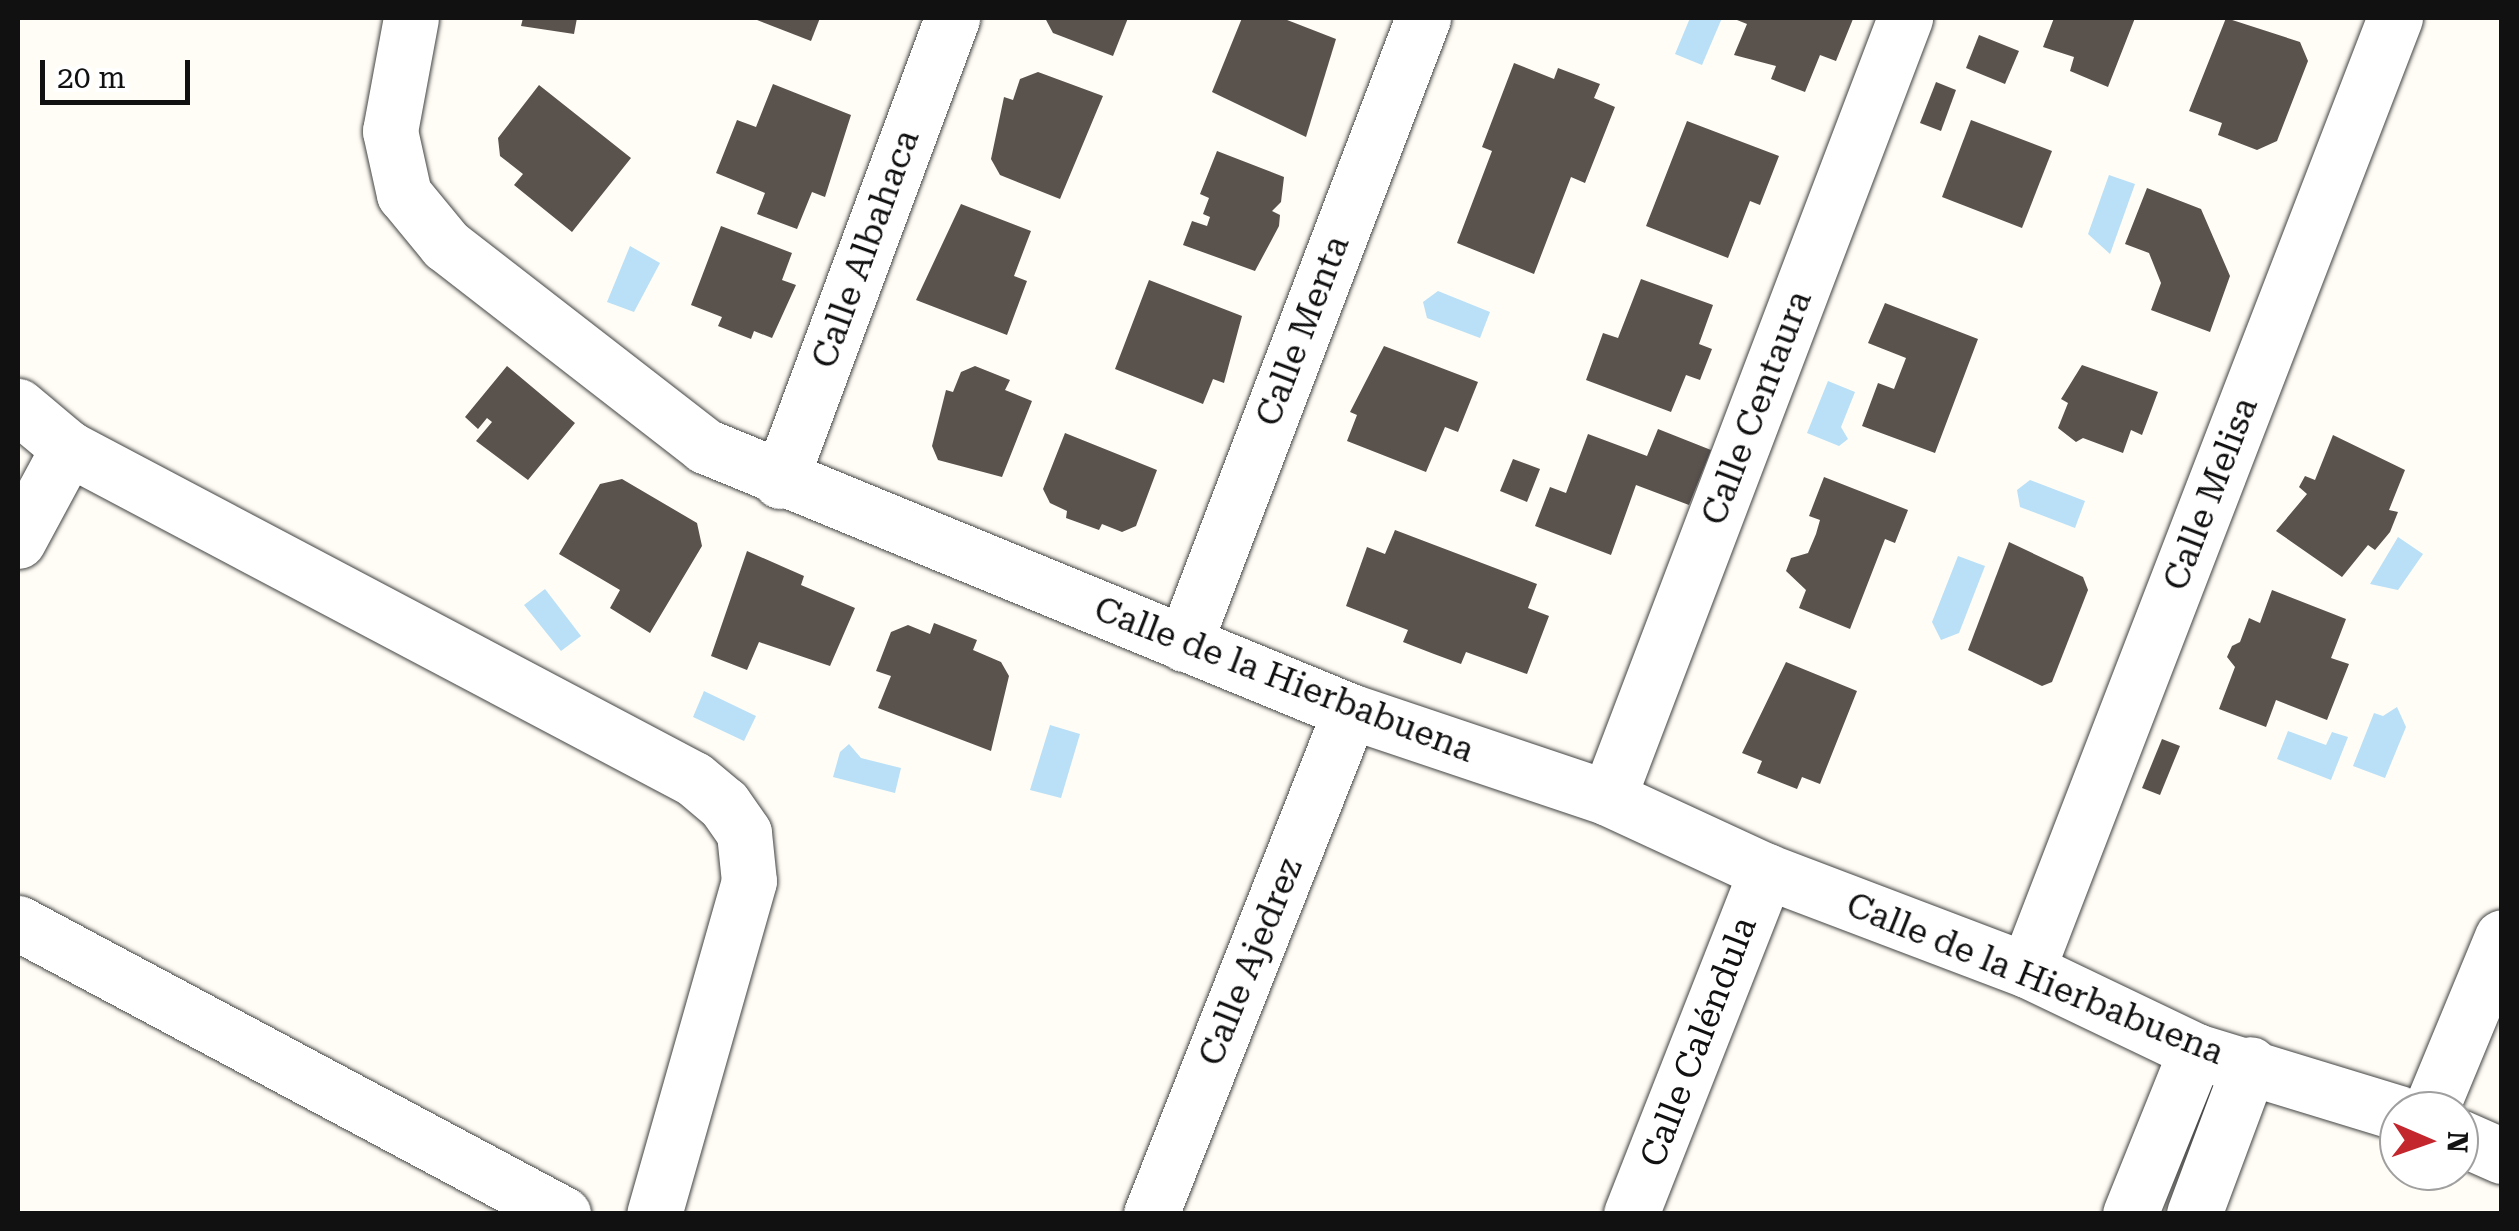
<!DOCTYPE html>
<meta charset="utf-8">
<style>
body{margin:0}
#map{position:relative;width:2519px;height:1231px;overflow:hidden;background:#fffdf5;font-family:"Roboto Serif",serif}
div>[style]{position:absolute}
.water>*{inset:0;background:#b9e0f7}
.building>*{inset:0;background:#5a524d}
.roads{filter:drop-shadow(0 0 2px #444) drop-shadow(0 0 2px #444)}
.minor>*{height:55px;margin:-27.5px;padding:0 27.5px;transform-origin:27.5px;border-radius:27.5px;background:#fff}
span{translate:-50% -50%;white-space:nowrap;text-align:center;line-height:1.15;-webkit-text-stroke:10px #fff;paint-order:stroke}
.street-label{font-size:35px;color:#111}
.frame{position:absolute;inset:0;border:20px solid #111;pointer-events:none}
.north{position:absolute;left:2379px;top:1091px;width:100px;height:100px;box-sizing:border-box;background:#fff;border:2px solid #a0a0a0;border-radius:50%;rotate:92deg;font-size:28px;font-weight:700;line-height:40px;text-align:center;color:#111}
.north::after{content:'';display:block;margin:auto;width:35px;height:45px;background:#c4262e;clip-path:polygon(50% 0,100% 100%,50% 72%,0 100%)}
.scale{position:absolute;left:40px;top:60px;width:150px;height:45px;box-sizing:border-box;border:5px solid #111;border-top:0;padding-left:12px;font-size:30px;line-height:35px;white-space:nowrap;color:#111;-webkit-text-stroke:8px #fff;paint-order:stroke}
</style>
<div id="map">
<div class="water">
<i style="clip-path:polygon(1690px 18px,1722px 18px,1702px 65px,1675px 54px)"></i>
<i style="clip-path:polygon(2109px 175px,2135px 184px,2110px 254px,2088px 234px)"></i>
<i style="clip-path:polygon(630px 246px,660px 263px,634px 312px,607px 302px)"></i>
<i style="clip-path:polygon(1438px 291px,1490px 312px,1480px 338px,1427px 318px,1423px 302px)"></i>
<i style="clip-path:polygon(1828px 381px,1855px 392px,1841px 427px,1848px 439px,1839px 446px,1807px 433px)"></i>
<i style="clip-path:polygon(2030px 480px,2085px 501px,2075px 528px,2020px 507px,2017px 490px)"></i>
<i style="clip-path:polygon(2398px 537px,2423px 554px,2398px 590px,2370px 584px)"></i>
<i style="clip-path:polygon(1958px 556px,1985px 566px,1959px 633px,1941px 640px,1932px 622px)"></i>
<i style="clip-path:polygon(545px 589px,581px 636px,561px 651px,524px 605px)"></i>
<i style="clip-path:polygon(704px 691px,756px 716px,744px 741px,693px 717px)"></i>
<i style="clip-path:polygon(2397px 707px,2406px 727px,2385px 778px,2353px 766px,2374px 713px,2383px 716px)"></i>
<i style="clip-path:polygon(1050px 725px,1080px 734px,1061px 798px,1030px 790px)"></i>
<i style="clip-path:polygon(2288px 731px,2326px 745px,2332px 732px,2348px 737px,2331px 780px,2277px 759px)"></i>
<i style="clip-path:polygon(849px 744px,861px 758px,901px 768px,895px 793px,833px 777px,840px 752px)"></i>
</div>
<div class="building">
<i style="clip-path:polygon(523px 18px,577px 18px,574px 34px,521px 26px)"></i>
<i style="clip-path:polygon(752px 18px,820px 18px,811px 41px)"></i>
<i style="clip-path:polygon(1045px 18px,1128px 18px,1113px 56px,1053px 33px)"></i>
<i style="clip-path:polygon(1242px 18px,1282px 18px,1336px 39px,1306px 137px,1212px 92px)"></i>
<i style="clip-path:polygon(1732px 18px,1849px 18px,1853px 19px,1836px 61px,1820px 55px,1805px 92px,1771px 79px,1776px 66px,1734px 55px,1747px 24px)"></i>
<i style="clip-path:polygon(2054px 18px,2135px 18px,2108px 87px,2070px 71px,2074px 57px,2043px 47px)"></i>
<i style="clip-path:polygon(2226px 18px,2300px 42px,2308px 61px,2277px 141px,2257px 150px,2218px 135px,2222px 123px,2189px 111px)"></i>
<i style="clip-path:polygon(1979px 35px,2019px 51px,2005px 84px,1966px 68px)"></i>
<i style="clip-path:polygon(1514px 63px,1554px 79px,1558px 68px,1600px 84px,1594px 98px,1615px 107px,1585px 183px,1571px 177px,1534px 274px,1457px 243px,1492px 151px,1482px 147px)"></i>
<i style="clip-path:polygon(1038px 72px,1103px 96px,1060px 199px,1000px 175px,991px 159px,1004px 97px,1013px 100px,1020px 79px)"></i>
<i style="clip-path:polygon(1936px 82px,1956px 90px,1941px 131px,1920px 123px)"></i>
<i style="clip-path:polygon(773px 84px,851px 115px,825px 197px,812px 192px,797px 229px,757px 214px,765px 193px,716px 173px,737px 120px,756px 127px)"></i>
<i style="clip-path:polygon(539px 85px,631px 158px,572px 232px,514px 185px,523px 174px,500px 156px,498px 138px)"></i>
<i style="clip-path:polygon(1971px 120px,2052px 151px,2022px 228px,1942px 197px)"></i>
<i style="clip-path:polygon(1687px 121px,1779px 156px,1760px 205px,1750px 201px,1728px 258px,1646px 226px)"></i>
<i style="clip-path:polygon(1217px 151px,1284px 177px,1281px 202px,1272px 211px,1280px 215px,1279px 226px,1255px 271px,1183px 245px,1192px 221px,1207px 226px,1210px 217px,1203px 214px,1209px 198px,1200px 194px)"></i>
<i style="clip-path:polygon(2147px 188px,2201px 209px,2230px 276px,2210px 332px,2151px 310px,2161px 283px,2149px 253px,2125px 244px)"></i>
<i style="clip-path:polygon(961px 204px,1031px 231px,1014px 276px,1027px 281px,1007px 335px,916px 300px)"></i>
<i style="clip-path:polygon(721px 226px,792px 253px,782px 280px,796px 285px,772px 338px,754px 331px,751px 339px,718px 326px,722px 317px,691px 305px)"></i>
<i style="clip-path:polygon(1641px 279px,1713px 305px,1699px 344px,1712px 349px,1700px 380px,1686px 375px,1671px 412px,1586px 380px,1603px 333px,1618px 338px)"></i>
<i style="clip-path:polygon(1149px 280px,1242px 316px,1224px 383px,1213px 379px,1203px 404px,1115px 369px)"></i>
<i style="clip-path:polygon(1885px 303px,1978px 339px,1935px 453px,1862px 426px,1878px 383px,1894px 389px,1906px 358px,1868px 343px)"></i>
<i style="clip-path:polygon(1384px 346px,1478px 382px,1458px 432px,1445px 427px,1426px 472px,1347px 441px,1357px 415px,1350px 412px)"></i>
<i style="clip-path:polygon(2082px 365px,2158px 392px,2142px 435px,2131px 430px,2123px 453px,2083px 438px,2076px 442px,2058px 428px,2068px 403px,2061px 399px)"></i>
<i style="clip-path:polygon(507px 366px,575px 423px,528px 480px,476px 441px,492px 422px,487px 418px,478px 429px,465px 417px)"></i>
<i style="clip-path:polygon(975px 366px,1010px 380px,1005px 390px,1032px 401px,1002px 477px,938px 460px,932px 446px,946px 390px,953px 392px,961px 372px)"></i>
<i style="clip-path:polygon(1658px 429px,1711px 450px,1689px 505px,1636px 485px,1611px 555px,1535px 526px,1550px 487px,1566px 493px,1588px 434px,1647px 456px)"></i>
<i style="clip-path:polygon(1065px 433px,1157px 470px,1136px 526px,1122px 532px,1102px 524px,1099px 530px,1066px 518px,1067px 511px,1050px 503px,1043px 489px)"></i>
<i style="clip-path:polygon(2333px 435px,2405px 470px,2389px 510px,2398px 512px,2390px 532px,2375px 550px,2368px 545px,2342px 577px,2276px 531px,2307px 494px,2299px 487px,2305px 476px,2315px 480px)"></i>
<i style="clip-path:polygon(1513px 459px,1540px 469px,1527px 502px,1500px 491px)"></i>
<i style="clip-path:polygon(1824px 477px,1908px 510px,1895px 543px,1885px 539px,1850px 629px,1799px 608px,1806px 590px,1786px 571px,1791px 558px,1808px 553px,1816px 534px,1820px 520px,1809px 516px)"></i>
<i style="clip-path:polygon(622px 479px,697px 523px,702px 546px,650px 633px,610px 608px,620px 590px,559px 554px,600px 484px)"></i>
<i style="clip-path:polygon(1395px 530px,1537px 584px,1528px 608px,1549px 616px,1527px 674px,1466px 652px,1461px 664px,1434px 654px,1403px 642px,1408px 630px,1346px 606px,1367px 547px,1385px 554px)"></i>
<i style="clip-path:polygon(2009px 542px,2083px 577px,2088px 590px,2052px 682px,2042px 686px,1968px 650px)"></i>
<i style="clip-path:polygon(747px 551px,804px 576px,801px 585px,855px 608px,830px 666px,759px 642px,747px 670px,711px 656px)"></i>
<i style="clip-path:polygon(2272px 590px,2346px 619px,2331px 658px,2349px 664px,2327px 720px,2276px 700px,2266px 727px,2219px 709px,2235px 667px,2227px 657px,2232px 646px,2240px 642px,2249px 618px,2260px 623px)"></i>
<i style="clip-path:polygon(934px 623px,977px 640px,973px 650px,1001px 662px,1009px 676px,991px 751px,878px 708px,891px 676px,876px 671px,891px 632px,908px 625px,930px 634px)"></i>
<i style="clip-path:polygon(1786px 662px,1857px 691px,1820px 784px,1802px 777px,1797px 789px,1757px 773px,1762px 761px,1742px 753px)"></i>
<i style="clip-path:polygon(2162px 739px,2180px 746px,2160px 795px,2142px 788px)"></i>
</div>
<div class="roads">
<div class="minor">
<i style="left:411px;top:18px;width:115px;rotate:100.5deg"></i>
<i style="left:390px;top:131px;width:65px;rotate:77.5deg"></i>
<i style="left:404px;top:194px;width:66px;rotate:50.5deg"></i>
<i style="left:446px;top:245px;width:328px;rotate:37.8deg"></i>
<i style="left:705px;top:446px;width:697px;rotate:22.34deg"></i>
<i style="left:1350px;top:711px;width:272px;rotate:18.6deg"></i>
<i style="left:1608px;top:798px;width:174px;rotate:24.8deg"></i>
<i style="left:1766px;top:871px;width:279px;rotate:20.8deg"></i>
<i style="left:2027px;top:970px;width:187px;rotate:25.6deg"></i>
<i style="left:2196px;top:1051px;width:212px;rotate:17deg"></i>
<i style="left:18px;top:406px;width:65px;rotate:40deg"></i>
<i style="left:68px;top:448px;width:708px;rotate:27.87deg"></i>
<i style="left:694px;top:779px;width:39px;rotate:40deg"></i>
<i style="left:724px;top:804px;width:35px;rotate:55deg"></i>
<i style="left:744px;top:833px;width:48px;rotate:84.1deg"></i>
<i style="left:749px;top:881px;width:346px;rotate:105.9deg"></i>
<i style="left:780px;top:481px;width:494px;rotate:-69.6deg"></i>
<i style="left:18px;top:541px;width:106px;rotate:-61.7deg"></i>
<i style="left:1184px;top:644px;width:670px;rotate:-69.1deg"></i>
<i style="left:1608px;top:798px;width:835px;rotate:-69.15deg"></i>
<i style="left:18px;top:923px;width:618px;rotate:28.1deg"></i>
<i style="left:2027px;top:970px;width:1021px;rotate:-68.87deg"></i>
<i style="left:2430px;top:1111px;width:188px;rotate:-67.5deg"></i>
<i style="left:2459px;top:1137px;width:47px;rotate:23.8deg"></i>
<i style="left:1151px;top:1214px;width:541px;rotate:-68.41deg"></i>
<i style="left:1631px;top:1214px;width:369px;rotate:-68.5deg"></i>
<i style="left:2130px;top:1214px;width:176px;rotate:-68deg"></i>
<i style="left:2194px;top:1214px;width:160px;rotate:-69.5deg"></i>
</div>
</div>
<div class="street-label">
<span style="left:866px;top:249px;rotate:-70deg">Calle Albahaca</span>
<span style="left:1303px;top:331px;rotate:-69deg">Calle Menta</span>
<span style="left:1757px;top:408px;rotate:-69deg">Calle Centaura</span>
<span style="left:2211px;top:494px;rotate:-69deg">Calle Melisa</span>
<span style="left:1284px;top:680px;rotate:21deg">Calle de la Hierbabuena</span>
<span style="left:1251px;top:962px;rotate:-68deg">Calle Ajedrez</span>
<span style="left:2035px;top:979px;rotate:22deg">Calle de la Hierbabuena</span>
<span style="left:1699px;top:1042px;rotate:-69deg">Calle Caléndula</span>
</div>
<div class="frame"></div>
<div class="north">N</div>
<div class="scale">20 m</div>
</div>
